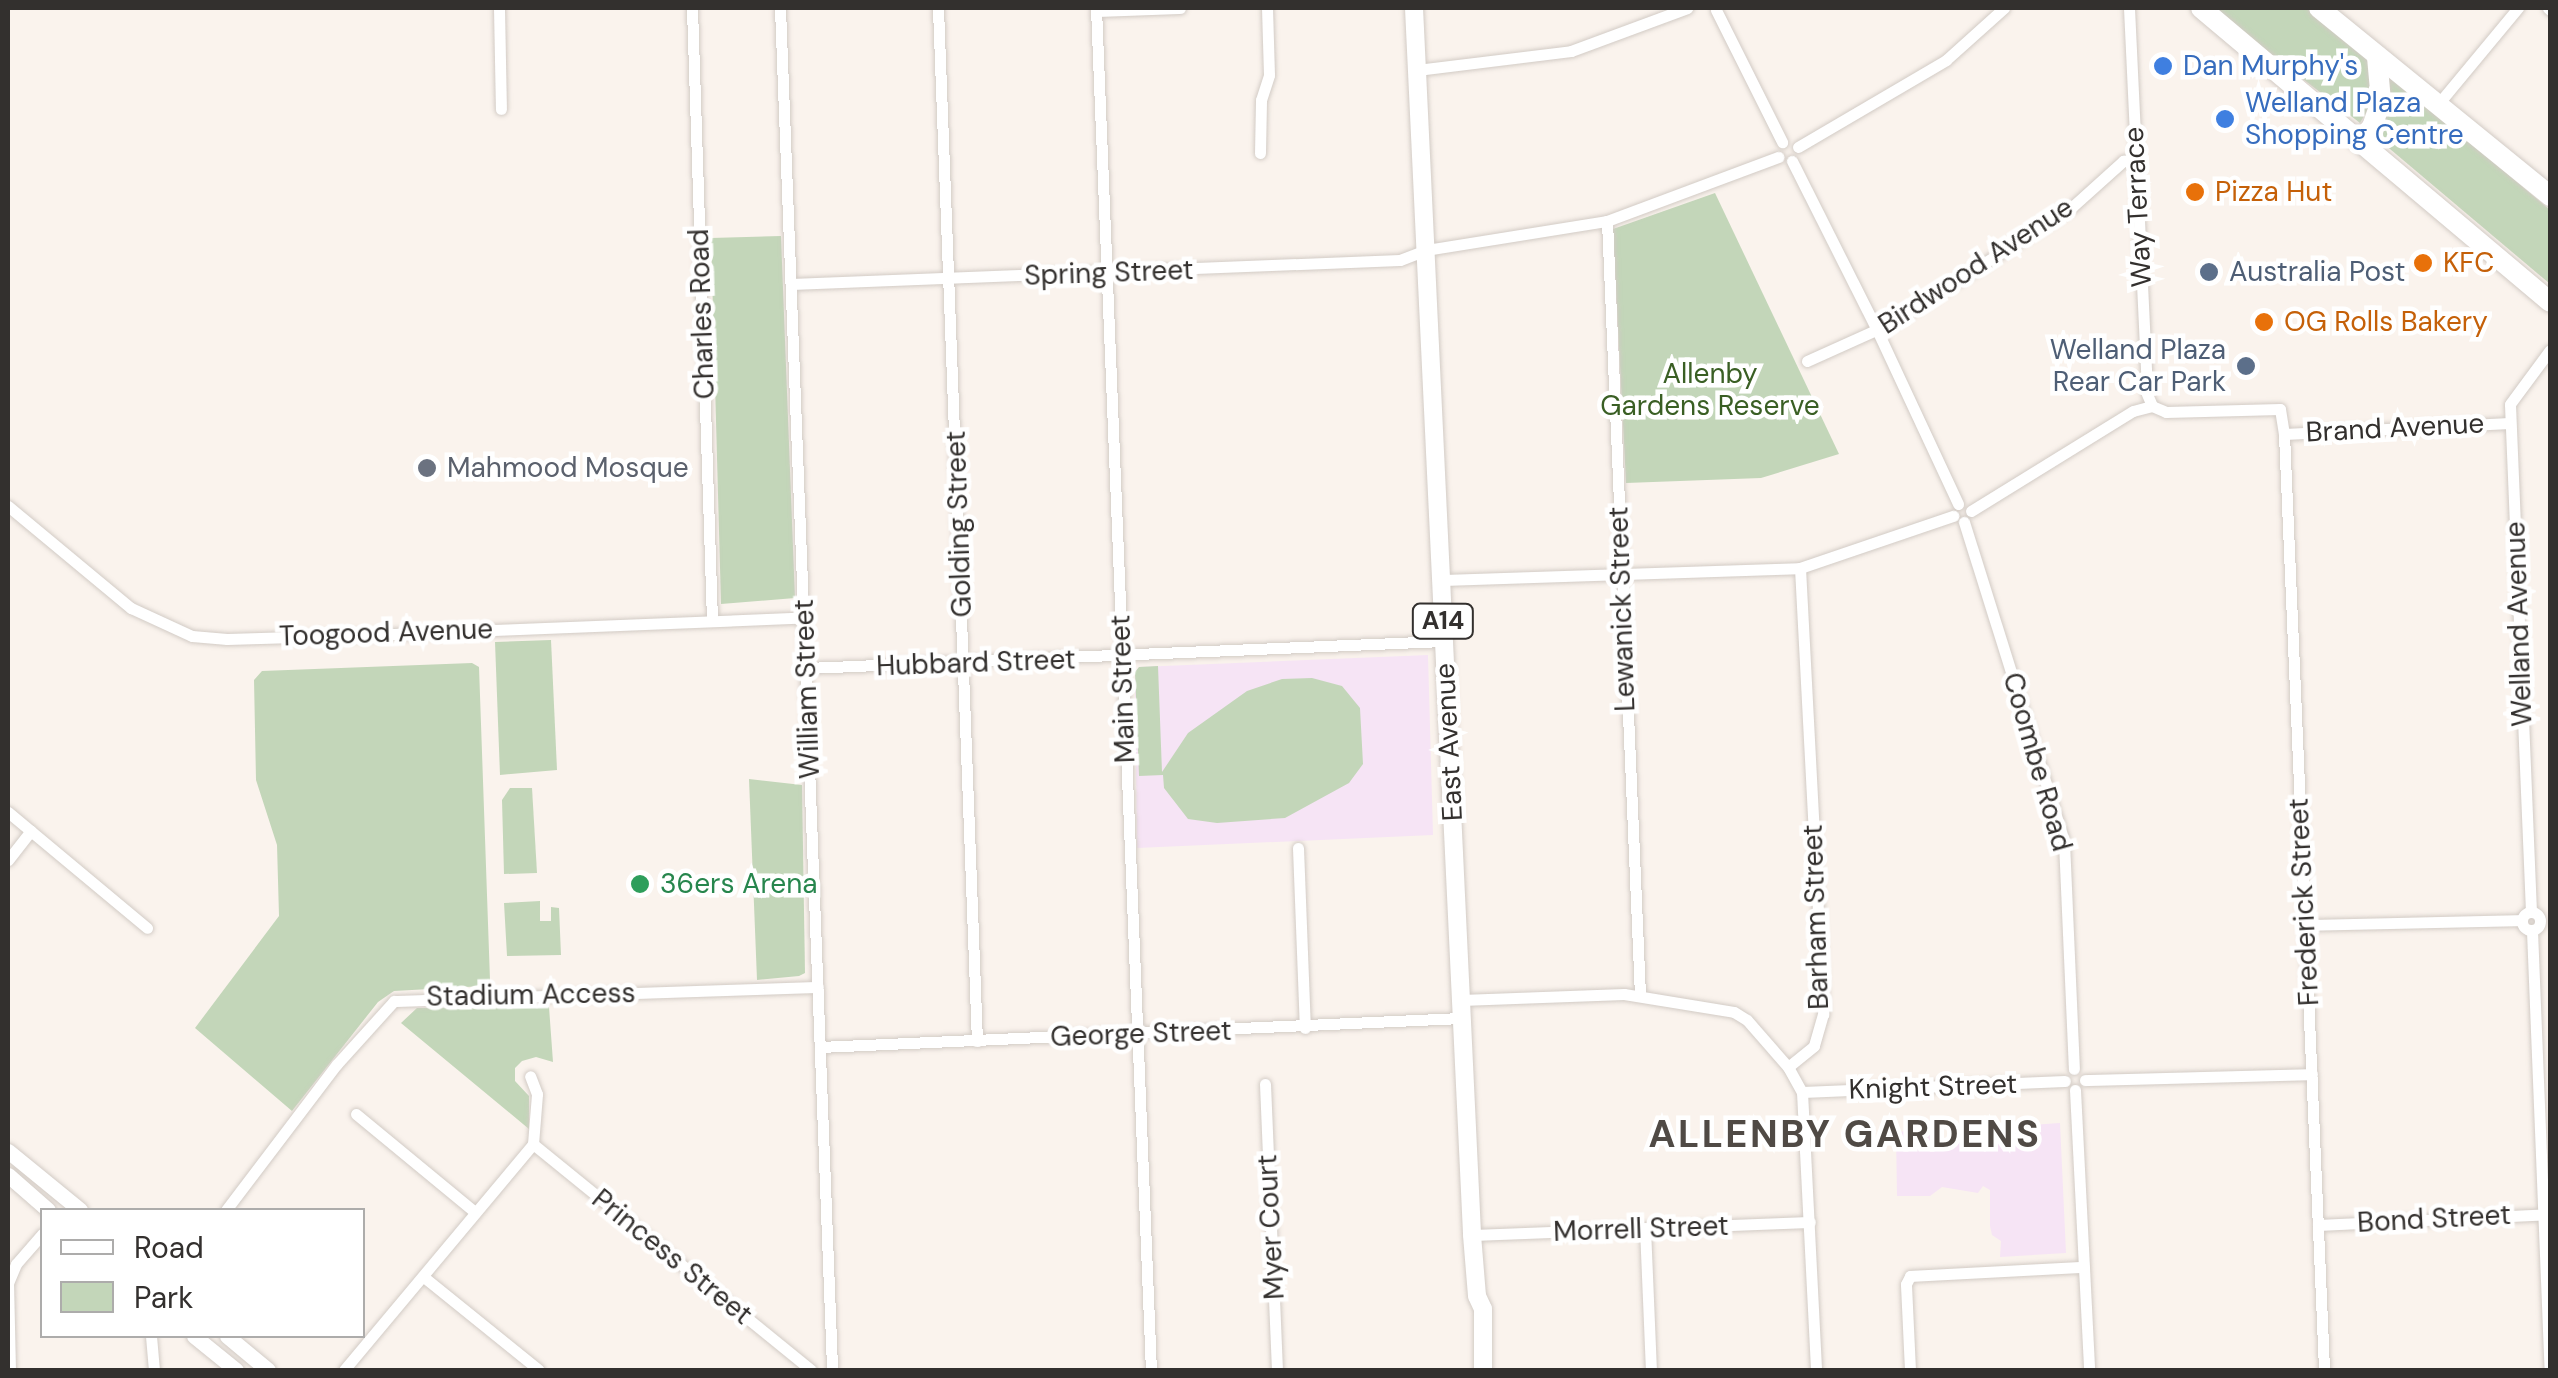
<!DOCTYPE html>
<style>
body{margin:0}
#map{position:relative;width:2558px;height:1378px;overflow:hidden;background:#faf3ed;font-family:"DM Sans",sans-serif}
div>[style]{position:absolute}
.education>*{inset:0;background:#f6e4f5}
.green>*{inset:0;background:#c3d6b9}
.roads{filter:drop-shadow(0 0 2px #d2cbc5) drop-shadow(0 0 2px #d2cbc5)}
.minor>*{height:11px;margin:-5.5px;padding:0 5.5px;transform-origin:5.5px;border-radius:5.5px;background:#fff}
.minor>.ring{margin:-5.5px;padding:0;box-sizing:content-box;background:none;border:11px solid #fff;border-radius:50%}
.secondary>*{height:15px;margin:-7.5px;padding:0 7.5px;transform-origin:7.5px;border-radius:7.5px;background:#fff}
.primary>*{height:18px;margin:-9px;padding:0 9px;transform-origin:9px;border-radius:9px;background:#fff}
.trunk>*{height:20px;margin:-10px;padding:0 10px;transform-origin:10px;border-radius:10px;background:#fff}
.dots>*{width:28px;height:28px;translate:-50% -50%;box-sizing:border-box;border:5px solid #fff;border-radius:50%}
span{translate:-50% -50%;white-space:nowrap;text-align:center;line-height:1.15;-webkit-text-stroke:9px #fff;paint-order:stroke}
.shield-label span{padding:2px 8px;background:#fff;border:2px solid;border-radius:8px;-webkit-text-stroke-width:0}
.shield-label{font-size:25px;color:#33302e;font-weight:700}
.shop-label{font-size:28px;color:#366cbe}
.left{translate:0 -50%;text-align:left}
.food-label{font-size:28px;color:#c56008}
.street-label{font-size:28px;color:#33302e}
.service-label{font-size:28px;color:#4e5e75}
.right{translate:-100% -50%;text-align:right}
.park-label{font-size:28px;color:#3a5f24}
.worship-label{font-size:28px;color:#5b616d}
.leisure-label{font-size:28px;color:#27864d}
.district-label{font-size:38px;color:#504a45;font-weight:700;letter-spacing:2.5px}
.frame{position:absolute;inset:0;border:10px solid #33302e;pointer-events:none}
.legend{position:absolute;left:40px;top:1208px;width:325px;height:130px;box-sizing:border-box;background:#fff;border:2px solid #adacab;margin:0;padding:12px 18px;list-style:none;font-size:30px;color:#33302e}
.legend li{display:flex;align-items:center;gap:20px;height:50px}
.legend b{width:50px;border:2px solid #adacab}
</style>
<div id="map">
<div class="education">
<i style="clip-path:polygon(1428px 655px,1433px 835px,1137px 848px,1135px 672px,1139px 667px)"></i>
<i style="clip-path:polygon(2060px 1123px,2066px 1253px,2000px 1257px,2001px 1241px,1992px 1235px,1990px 1226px,1990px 1190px,1983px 1186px,1978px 1193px,1942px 1187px,1930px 1196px,1897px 1196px,1896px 1132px,1938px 1129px,1939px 1138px,1993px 1137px,1993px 1128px)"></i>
</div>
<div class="green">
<i style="clip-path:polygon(2211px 8px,2311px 8px,2366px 53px,2373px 68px,2373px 101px,2360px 123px)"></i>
<i style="clip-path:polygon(2385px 70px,2550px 210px,2550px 284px,2371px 133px)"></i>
<i style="clip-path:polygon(1715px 193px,1839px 454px,1761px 478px,1626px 483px,1613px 229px)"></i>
<i style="clip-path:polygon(781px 236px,795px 598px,721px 604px,711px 238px)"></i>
<i style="clip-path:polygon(551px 640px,557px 770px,500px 775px,495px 642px)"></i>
<i style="clip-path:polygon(472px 663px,479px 667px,490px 980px,484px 986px,394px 991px,378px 1002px,292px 1111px,195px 1028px,279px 916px,277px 845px,256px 780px,254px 680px,262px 671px)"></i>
<i style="clip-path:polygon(1158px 666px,1162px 772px,1188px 733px,1247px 691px,1282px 679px,1312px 678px,1342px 686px,1360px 708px,1363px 764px,1349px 783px,1285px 818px,1217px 823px,1188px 819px,1164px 788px,1163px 775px,1139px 776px,1135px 672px,1139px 667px)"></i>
<i style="clip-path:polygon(749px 779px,802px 785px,805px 973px,799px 976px,757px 980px)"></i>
<i style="clip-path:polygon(510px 788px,532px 788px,537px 873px,504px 874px,502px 800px)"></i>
<i style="clip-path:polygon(540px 901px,540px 921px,551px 921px,551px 907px,559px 908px,561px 955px,507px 956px,504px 903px)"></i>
<i style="clip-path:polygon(549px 1007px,553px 1062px,536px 1057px,522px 1061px,515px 1068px,515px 1081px,529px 1096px,529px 1129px,401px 1023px,417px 1008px)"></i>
</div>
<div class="roads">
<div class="minor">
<i style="left:499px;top:8px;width:101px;rotate:88.9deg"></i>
<i style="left:692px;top:8px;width:613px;rotate:88.13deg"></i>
<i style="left:780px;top:8px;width:1363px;rotate:87.81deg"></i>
<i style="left:938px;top:8px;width:1034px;rotate:87.84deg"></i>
<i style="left:1096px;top:8px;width:1363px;rotate:87.69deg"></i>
<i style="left:2129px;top:8px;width:386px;rotate:87.3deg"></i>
<i style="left:2147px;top:394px;width:13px;rotate:67deg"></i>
<i style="left:2548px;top:8px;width:3px;rotate:45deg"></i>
<i style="left:1716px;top:10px;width:148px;rotate:63.4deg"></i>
<i style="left:1096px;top:11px;width:84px;rotate:-2deg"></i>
<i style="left:1417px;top:70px;width:155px;rotate:-7deg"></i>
<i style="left:1571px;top:51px;width:124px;rotate:-20.3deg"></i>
<i style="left:2439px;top:103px;width:124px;rotate:-50.3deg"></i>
<i style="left:1798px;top:147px;width:172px;rotate:-30.4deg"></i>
<i style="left:1946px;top:60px;width:78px;rotate:-41.9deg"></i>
<i style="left:1260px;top:153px;width:53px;rotate:-88.9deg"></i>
<i style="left:1261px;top:100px;width:26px;rotate:-72deg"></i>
<i style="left:1269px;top:75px;width:67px;rotate:-91.7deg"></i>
<i style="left:1792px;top:161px;width:189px;rotate:63.3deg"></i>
<i style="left:1877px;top:330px;width:192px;rotate:65deg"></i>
<i style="left:1607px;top:221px;width:776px;rotate:87.56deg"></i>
<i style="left:791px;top:284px;width:609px;rotate:-2.26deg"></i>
<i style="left:1400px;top:260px;width:28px;rotate:-21deg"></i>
<i style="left:1426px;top:250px;width:183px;rotate:-9.1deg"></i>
<i style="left:1607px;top:221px;width:183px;rotate:-20.5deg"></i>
<i style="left:1807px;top:361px;width:92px;rotate:-24.3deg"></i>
<i style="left:1891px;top:323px;width:215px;rotate:-32.7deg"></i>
<i style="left:2072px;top:207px;width:69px;rotate:-42deg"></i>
<i style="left:2123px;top:161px;width:12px;rotate:-9deg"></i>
<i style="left:2284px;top:434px;width:937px;rotate:87.55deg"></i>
<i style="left:8px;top:506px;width:160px;rotate:39.7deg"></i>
<i style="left:131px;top:608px;width:67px;rotate:24.7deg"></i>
<i style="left:192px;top:636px;width:35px;rotate:5deg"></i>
<i style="left:227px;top:639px;width:167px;rotate:-1.7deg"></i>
<i style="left:394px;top:634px;width:403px;rotate:-2.3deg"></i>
<i style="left:797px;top:618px;width:10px;rotate:37deg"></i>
<i style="left:1971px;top:511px;width:190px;rotate:-31.7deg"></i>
<i style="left:2133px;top:411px;width:20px;rotate:-15deg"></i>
<i style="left:2152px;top:406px;width:15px;rotate:23deg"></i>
<i style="left:2166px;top:412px;width:114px;rotate:-1.5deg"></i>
<i style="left:2280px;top:409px;width:25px;rotate:81deg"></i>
<i style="left:2284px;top:434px;width:226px;rotate:-2.8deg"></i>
<i style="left:1964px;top:522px;width:335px;rotate:72.6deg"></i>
<i style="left:2064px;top:842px;width:227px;rotate:87.5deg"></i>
<i style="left:1800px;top:568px;width:447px;rotate:87deg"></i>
<i style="left:1823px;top:1014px;width:33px;rotate:106deg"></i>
<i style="left:1814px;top:1046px;width:33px;rotate:141deg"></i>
<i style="left:1788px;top:1067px;width:29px;rotate:61deg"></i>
<i style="left:1802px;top:1092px;width:278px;rotate:87.1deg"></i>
<i style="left:1441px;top:580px;width:359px;rotate:-1.9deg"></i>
<i style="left:1800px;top:568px;width:162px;rotate:-18.8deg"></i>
<i style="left:807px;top:668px;width:638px;rotate:-2.43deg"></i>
<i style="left:8px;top:812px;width:181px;rotate:39.8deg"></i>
<i style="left:1298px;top:848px;width:180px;rotate:87.8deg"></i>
<i style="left:8px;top:860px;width:37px;rotate:-52deg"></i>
<i class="ring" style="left:2522px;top:912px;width:7px;height:7px"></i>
<i style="left:2531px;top:912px;width:508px;rotate:-92.37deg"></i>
<i style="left:2510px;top:404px;width:67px;rotate:-53.5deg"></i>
<i style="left:2305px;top:925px;width:216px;rotate:-1.3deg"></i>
<i style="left:2532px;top:931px;width:439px;rotate:87.7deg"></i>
<i style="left:1461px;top:1000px;width:163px;rotate:-2.1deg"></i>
<i style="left:1624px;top:994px;width:111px;rotate:9.3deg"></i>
<i style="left:1734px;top:1012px;width:15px;rotate:32deg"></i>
<i style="left:1747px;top:1020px;width:62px;rotate:48.9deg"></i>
<i style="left:820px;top:1047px;width:643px;rotate:-2.59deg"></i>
<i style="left:2085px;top:1080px;width:227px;rotate:-1.5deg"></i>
<i style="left:1265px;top:1084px;width:286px;rotate:87.6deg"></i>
<i style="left:2075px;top:1090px;width:280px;rotate:87.1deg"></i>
<i style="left:1802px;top:1092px;width:263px;rotate:-2.4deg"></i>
<i style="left:356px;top:1114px;width:154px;rotate:39.5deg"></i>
<i style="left:533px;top:1144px;width:358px;rotate:39.1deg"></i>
<i style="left:226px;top:1210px;width:183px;rotate:-52.8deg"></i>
<i style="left:337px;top:1064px;width:85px;rotate:-47.9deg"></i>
<i style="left:394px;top:1001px;width:424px;rotate:-1.9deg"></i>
<i style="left:2318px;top:1225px;width:230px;rotate:-2.7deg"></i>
<i style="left:1645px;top:1228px;width:142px;rotate:87.6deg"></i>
<i style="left:1472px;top:1235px;width:338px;rotate:-2.2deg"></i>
<i style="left:425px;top:1278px;width:146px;rotate:38.9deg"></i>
<i style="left:151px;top:1336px;width:34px;rotate:85deg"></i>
<i style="left:10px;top:1370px;width:87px;rotate:-91.3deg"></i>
<i style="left:8px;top:1283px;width:21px;rotate:-67deg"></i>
<i style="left:16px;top:1264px;width:40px;rotate:-49deg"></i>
<i style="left:344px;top:1370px;width:295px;rotate:-50.1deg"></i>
<i style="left:533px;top:1144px;width:50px;rotate:-85.4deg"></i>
<i style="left:537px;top:1094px;width:19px;rotate:-111deg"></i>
<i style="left:1910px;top:1370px;width:86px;rotate:-92.7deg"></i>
<i style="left:1906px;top:1284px;width:9px;rotate:-63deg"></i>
<i style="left:1910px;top:1276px;width:174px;rotate:-3deg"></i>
</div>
<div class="secondary">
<i style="left:8px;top:1151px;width:93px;rotate:39.3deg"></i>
<i style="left:8px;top:1175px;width:53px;rotate:41.2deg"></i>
<i style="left:194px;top:1336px;width:54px;rotate:39deg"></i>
<i style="left:227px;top:1336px;width:53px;rotate:39.7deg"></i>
</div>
<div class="primary">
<i style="left:1414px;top:8px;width:1228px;rotate:87.29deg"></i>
<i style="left:1472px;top:1235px;width:61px;rotate:85.3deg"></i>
<i style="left:1477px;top:1296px;width:14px;rotate:65deg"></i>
<i style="left:1483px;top:1309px;width:61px;rotate:90deg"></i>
</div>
<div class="trunk">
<i style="left:2201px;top:8px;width:456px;rotate:40.1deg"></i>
<i style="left:2319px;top:8px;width:298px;rotate:39.1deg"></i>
<i style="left:2359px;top:141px;width:19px;rotate:-47deg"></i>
<i style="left:2372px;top:127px;width:28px;rotate:-71deg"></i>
<i style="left:2381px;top:101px;width:44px;rotate:-95.2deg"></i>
</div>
</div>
<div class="dots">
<i style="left:2163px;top:66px;background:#3f7fe0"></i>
<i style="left:2225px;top:119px;background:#3f7fe0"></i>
<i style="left:2195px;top:192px;background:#e8710a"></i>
<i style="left:2423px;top:263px;background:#e8710a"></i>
<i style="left:2209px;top:272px;background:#5c6f8a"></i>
<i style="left:2264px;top:322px;background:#e8710a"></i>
<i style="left:2246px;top:366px;background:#5c6f8a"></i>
<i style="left:427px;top:468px;background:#6b7280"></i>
<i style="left:640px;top:884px;background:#2e9e5b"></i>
</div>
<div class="shield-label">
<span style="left:1443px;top:621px">A14</span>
</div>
<div class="shop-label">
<span class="left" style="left:2183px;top:66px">Dan Murphy's</span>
<span class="left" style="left:2245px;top:119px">Welland Plaza<br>Shopping Centre</span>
</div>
<div class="food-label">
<span class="left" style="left:2215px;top:192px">Pizza Hut</span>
<span class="left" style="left:2443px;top:263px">KFC</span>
<span class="left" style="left:2284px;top:322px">OG Rolls Bakery</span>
</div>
<div class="street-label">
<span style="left:2138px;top:207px;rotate:-93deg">Way Terrace</span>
<span style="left:1976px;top:266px;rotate:-33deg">Birdwood Avenue</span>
<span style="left:1109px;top:273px;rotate:-2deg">Spring Street</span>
<span style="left:702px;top:314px;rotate:-92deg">Charles Road</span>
<span style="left:2395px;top:428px;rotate:-3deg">Brand Avenue</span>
<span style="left:959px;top:524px;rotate:-92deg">Golding Street</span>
<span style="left:1622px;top:609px;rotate:-92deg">Lewanick Street</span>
<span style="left:2519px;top:624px;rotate:-92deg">Welland Avenue</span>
<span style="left:386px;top:633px;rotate:-2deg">Toogood Avenue</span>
<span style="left:976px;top:663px;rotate:-2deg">Hubbard Street</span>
<span style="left:807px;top:689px;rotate:-92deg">William Street</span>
<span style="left:1123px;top:689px;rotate:-92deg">Main Street</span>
<span style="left:1449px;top:742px;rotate:-93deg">East Avenue</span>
<span style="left:2037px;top:762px;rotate:74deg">Coombe Road</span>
<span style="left:2304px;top:902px;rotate:-93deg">Frederick Street</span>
<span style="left:1816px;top:917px;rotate:-92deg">Barham Street</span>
<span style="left:531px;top:995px;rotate:-1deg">Stadium Access</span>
<span style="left:1141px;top:1034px;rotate:-2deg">George Street</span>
<span style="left:1933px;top:1087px;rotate:-2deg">Knight Street</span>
<span style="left:2434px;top:1219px;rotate:-3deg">Bond Street</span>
<span style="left:1271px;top:1227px;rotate:-93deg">Myer Court</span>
<span style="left:1641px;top:1229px;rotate:-2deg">Morrell Street</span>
<span style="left:672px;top:1257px;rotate:39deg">Princess Street</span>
</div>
<div class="service-label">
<span class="left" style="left:2229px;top:272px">Australia Post</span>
<span class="right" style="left:2226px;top:366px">Welland Plaza<br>Rear Car Park</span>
</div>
<div class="park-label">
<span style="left:1710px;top:390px">Allenby<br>Gardens Reserve</span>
</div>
<div class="worship-label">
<span class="left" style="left:447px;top:468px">Mahmood Mosque</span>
</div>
<div class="leisure-label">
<span class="left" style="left:660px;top:884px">36ers Arena</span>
</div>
<div class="district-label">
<span style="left:1845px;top:1135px">ALLENBY GARDENS</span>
</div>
<div class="frame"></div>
<ul class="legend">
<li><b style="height:12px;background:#fff"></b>Road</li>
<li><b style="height:28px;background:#c3d6b9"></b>Park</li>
</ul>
</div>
